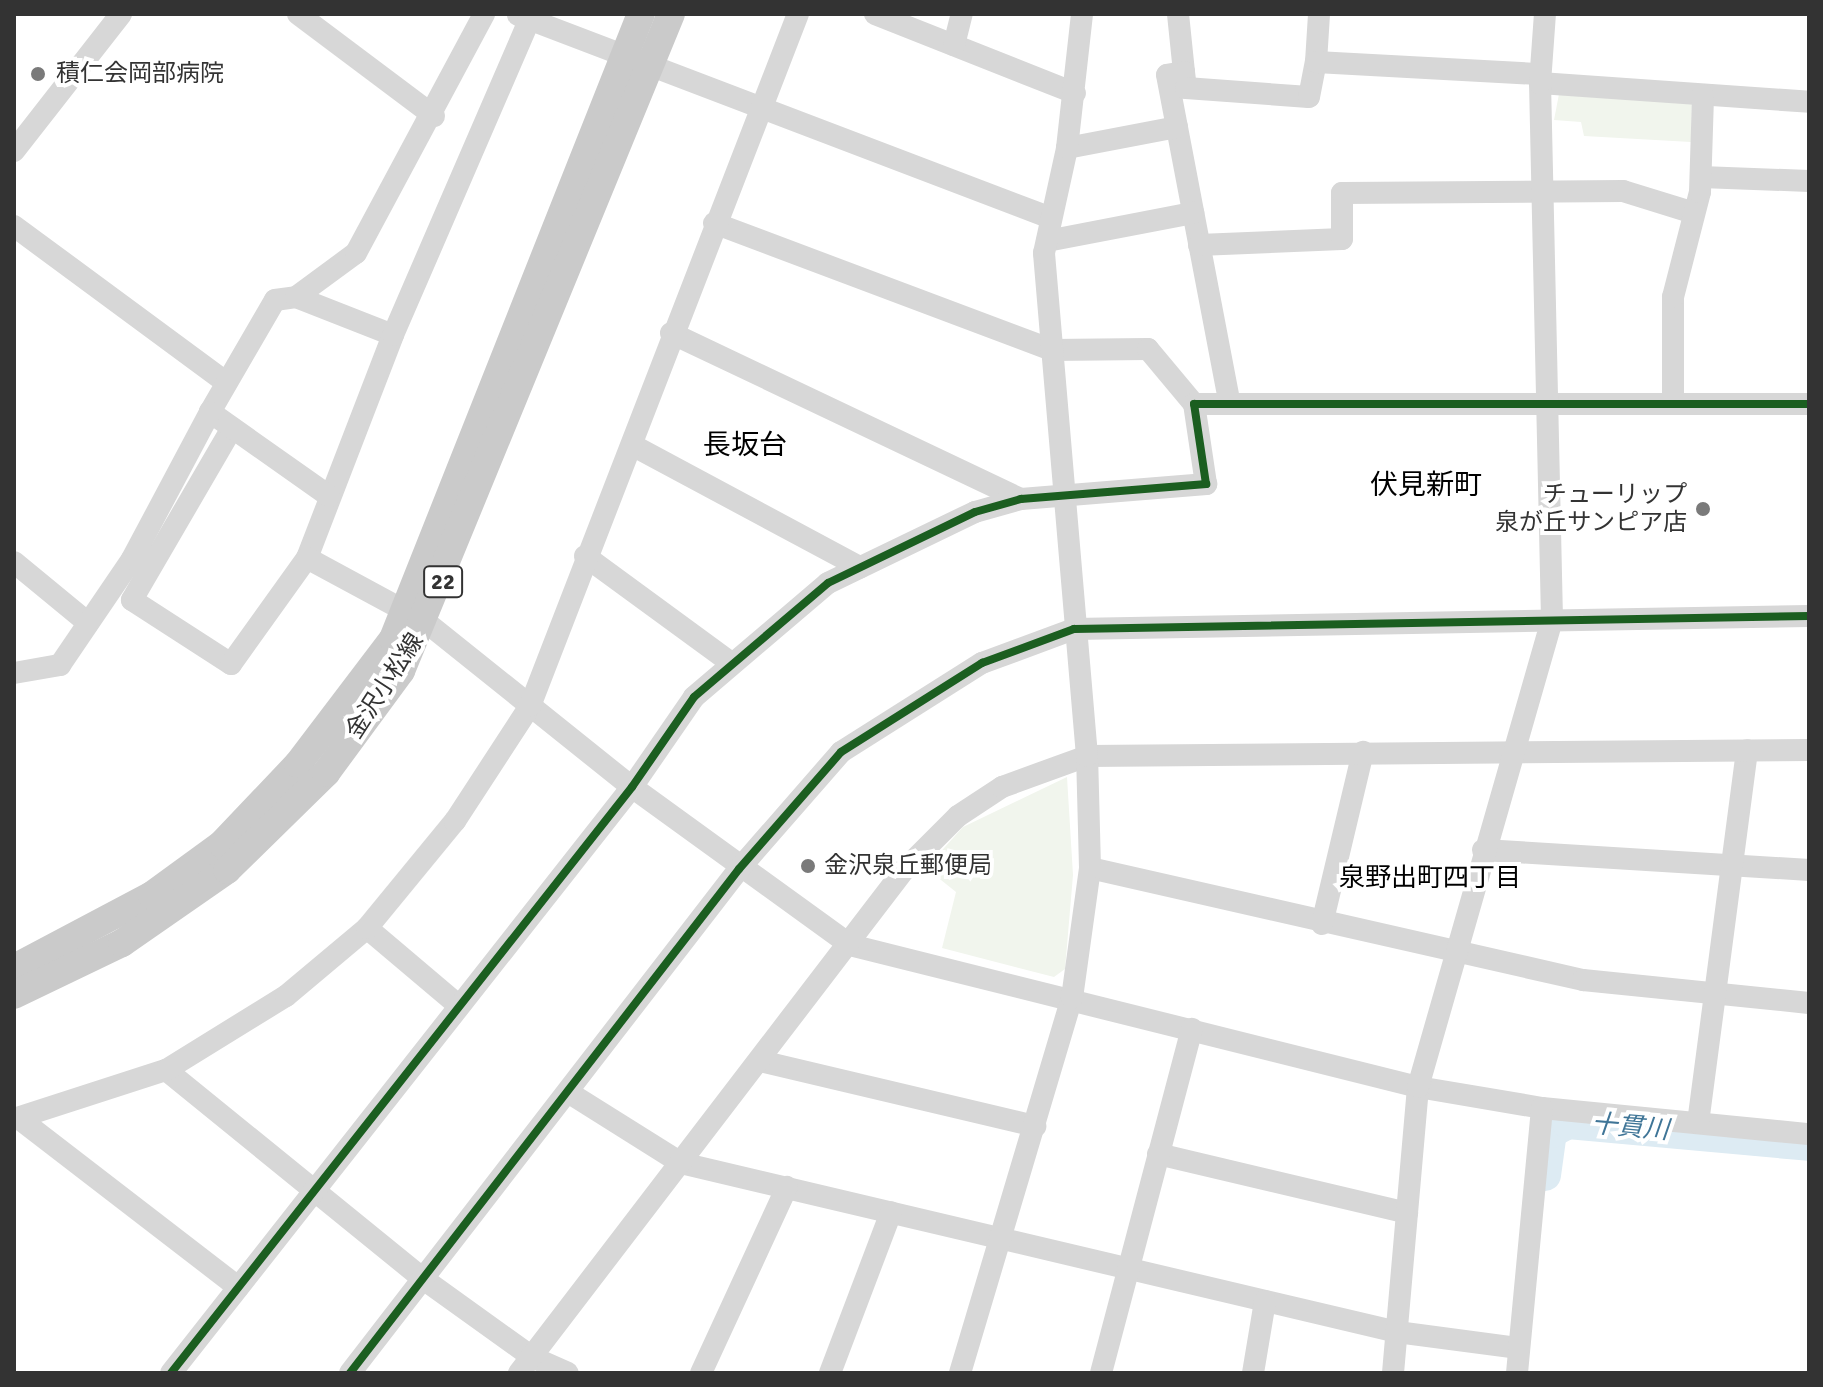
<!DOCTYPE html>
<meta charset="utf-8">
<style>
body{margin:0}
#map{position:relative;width:1823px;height:1387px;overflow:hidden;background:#fff;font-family:Signika,"Noto Sans JP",sans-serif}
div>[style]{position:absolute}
.green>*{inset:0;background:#f1f5ed}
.river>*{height:32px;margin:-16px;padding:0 16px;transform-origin:16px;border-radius:16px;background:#ddebf3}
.minor>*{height:22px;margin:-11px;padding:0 11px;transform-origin:11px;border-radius:11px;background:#d7d7d7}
.major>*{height:28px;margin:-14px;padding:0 14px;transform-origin:14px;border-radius:14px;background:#cacaca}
.cycleway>*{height:8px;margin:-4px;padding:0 4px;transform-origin:4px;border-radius:4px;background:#1b5e20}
.dots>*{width:22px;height:22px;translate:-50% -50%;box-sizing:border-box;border:4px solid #fff;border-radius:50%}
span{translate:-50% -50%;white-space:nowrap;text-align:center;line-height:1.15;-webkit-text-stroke:8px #fff;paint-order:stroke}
.shield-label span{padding:2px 6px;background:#fff;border:2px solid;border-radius:6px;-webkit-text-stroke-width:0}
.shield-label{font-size:22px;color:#333;font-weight:700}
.poi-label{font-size:24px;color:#333}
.left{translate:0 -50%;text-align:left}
.right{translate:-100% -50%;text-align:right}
.street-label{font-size:24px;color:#333}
.neighbourhood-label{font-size:26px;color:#000}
.water-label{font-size:26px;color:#3f7597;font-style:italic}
.quarter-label{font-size:28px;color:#000}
.frame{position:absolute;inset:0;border:16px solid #333;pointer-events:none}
</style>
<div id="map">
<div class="green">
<i style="clip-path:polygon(1559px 94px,1692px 103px,1691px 142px,1584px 136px,1581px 122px,1554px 120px)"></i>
<i style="clip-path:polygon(1067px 777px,1073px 875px,1065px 969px,1054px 977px,942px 948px,956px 892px,926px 868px,963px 827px)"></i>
</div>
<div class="river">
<i style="left:1545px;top:1175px;width:43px;rotate:-82.1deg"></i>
<i style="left:1551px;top:1132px;width:19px;rotate:-28deg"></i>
<i style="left:1568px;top:1123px;width:242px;rotate:5.2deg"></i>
</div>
<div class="minor">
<i style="left:298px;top:14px;width:170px;rotate:36.9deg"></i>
<i style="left:875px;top:14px;width:215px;rotate:21.6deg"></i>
<i style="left:1178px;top:14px;width:58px;rotate:84.1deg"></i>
<i style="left:1184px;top:72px;width:17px;rotate:170deg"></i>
<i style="left:1167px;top:75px;width:332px;rotate:79.2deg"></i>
<i style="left:518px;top:15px;width:570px;rotate:20.85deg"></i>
<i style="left:954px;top:45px;width:32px;rotate:-76deg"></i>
<i style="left:1316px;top:62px;width:48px;rotate:-86.4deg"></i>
<i style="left:1184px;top:72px;width:16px;rotate:83deg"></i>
<i style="left:1186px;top:88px;width:123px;rotate:4.2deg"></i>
<i style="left:1309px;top:97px;width:36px;rotate:-79deg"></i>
<i style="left:1316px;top:62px;width:224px;rotate:3.1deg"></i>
<i style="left:1540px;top:83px;width:270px;rotate:4deg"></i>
<i style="left:1067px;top:148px;width:112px;rotate:-10.8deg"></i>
<i style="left:14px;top:151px;width:174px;rotate:-52deg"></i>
<i style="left:1701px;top:177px;width:108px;rotate:2.1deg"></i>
<i style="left:714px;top:223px;width:360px;rotate:20.6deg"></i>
<i style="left:1051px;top:350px;width:97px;rotate:-0.6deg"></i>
<i style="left:1148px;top:349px;width:72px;rotate:50.1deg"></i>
<i style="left:14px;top:226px;width:260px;rotate:36.4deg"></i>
<i style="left:1047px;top:241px;width:149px;rotate:-10.9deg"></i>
<i style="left:1199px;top:245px;width:143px;rotate:-2.4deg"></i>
<i style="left:1342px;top:239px;width:46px;rotate:-90deg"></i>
<i style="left:1342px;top:193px;width:281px;rotate:-0.4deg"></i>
<i style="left:1623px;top:191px;width:74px;rotate:17.2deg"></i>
<i style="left:296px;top:297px;width:104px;rotate:21.4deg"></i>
<i style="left:671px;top:333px;width:387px;rotate:25.4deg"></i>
<i style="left:1673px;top:399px;width:102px;rotate:-90deg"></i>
<i style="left:1673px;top:297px;width:108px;rotate:-75.6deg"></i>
<i style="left:1700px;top:192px;width:97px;rotate:-88.2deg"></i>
<i style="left:232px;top:428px;width:199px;rotate:120.2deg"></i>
<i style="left:132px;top:600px;width:118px;rotate:32.9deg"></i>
<i style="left:231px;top:664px;width:130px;rotate:-54.4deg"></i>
<i style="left:307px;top:558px;width:239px;rotate:-68.9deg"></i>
<i style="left:393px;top:335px;width:343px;rotate:-66.6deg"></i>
<i style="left:632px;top:445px;width:259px;rotate:28.2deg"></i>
<i style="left:329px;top:496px;width:146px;rotate:-144.8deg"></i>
<i style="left:210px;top:412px;width:129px;rotate:-59.9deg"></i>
<i style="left:275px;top:300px;width:21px;rotate:-8deg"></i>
<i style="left:296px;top:297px;width:74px;rotate:-36.3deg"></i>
<i style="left:356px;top:253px;width:271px;rotate:-61.8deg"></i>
<i style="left:585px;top:556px;width:181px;rotate:36.2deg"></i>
<i style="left:307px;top:558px;width:136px;rotate:28.4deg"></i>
<i style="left:427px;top:623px;width:263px;rotate:38.7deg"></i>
<i style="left:632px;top:787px;width:269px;rotate:35.9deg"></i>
<i style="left:850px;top:945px;width:585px;rotate:14.04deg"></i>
<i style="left:1418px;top:1087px;width:126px;rotate:9.6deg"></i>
<i style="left:1542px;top:1108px;width:268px;rotate:5.6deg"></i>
<i style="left:14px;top:562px;width:96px;rotate:39.5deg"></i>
<i style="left:14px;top:673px;width:47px;rotate:-9.9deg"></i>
<i style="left:60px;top:665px;width:128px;rotate:-55.8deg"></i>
<i style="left:132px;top:559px;width:166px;rotate:-62deg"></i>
<i style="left:1483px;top:850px;width:327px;rotate:3.5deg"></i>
<i style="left:1090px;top:868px;width:506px;rotate:12.8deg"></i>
<i style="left:1583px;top:980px;width:227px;rotate:5.8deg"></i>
<i style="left:1322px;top:924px;width:177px;rotate:-76.6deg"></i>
<i style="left:367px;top:928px;width:119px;rotate:40.2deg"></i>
<i style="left:760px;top:1061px;width:283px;rotate:13.3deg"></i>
<i style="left:166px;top:1070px;width:330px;rotate:39.1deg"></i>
<i style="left:422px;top:1278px;width:135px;rotate:35.7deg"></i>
<i style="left:532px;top:1357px;width:39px;rotate:24deg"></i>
<i style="left:571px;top:1094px;width:130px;rotate:32.1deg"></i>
<i style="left:681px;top:1163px;width:736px;rotate:13.28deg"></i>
<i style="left:1397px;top:1332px;width:123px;rotate:7.5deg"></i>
<i style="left:14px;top:1119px;width:160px;rotate:-17.9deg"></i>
<i style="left:166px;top:1070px;width:141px;rotate:-31.7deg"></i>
<i style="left:286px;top:996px;width:106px;rotate:-40deg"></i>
<i style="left:367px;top:928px;width:139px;rotate:-50.6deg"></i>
<i style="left:455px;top:821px;width:137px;rotate:-56.9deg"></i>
<i style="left:530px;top:706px;width:742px;rotate:-68.83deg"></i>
<i style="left:21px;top:1120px;width:274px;rotate:37.6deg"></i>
<i style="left:1698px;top:1123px;width:376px;rotate:-82.5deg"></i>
<i style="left:1158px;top:1154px;width:256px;rotate:13.3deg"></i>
<i style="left:171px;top:1373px;width:746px;rotate:-51.81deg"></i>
<i style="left:632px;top:787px;width:109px;rotate:-55.4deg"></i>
<i style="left:694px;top:697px;width:176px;rotate:-40.4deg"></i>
<i style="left:828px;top:583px;width:163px;rotate:-25.8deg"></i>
<i style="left:975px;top:512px;width:48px;rotate:-15.8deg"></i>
<i style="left:1021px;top:499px;width:186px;rotate:-4.6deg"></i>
<i style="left:1206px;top:484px;width:81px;rotate:-98.5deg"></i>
<i style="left:1194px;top:404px;width:615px"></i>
<i style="left:350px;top:1373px;width:637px;rotate:-52.34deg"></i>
<i style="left:739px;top:869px;width:155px;rotate:-48.9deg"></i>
<i style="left:841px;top:752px;width:167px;rotate:-32.3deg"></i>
<i style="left:982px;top:663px;width:98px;rotate:-20.3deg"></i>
<i style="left:1074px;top:629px;width:735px;rotate:-1.01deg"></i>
<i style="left:519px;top:1373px;width:633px;rotate:-52.57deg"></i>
<i style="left:904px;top:870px;width:76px;rotate:-45deg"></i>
<i style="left:958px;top:816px;width:53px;rotate:-33.4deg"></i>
<i style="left:1002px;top:787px;width:90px;rotate:-20deg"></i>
<i style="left:1087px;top:756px;width:722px;rotate:-0.48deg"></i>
<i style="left:701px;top:1373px;width:205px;rotate:-65.2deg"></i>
<i style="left:830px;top:1373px;width:172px;rotate:-69.2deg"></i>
<i style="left:960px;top:1373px;width:391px;rotate:-73.4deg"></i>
<i style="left:1072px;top:998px;width:131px;rotate:-82.1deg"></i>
<i style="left:1090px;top:868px;width:112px;rotate:-91.5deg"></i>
<i style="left:1087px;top:756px;width:505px;rotate:-94.89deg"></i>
<i style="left:1044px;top:253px;width:107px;rotate:-77.6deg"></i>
<i style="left:1067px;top:148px;width:135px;rotate:-83.6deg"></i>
<i style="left:1101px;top:1373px;width:356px;rotate:-75.2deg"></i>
<i style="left:1253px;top:1373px;width:73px;rotate:-80.5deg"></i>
<i style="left:1393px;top:1373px;width:287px;rotate:-85deg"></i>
<i style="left:1418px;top:1087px;width:487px;rotate:-74deg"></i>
<i style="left:1552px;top:619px;width:536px;rotate:-91.28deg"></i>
<i style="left:1540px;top:83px;width:69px;rotate:-85.9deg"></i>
<i style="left:1517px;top:1373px;width:266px;rotate:-84.6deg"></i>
</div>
<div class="major">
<i style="left:14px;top:968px;width:156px;rotate:-27.9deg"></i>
<i style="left:152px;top:895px;width:87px;rotate:-36.1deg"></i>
<i style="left:222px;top:844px;width:110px;rotate:-46.5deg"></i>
<i style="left:298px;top:764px;width:157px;rotate:-52.8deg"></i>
<i style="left:393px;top:639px;width:672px;rotate:-68.36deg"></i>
<i style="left:14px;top:995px;width:120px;rotate:-25.7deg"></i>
<i style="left:122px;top:943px;width:128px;rotate:-34.8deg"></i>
<i style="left:227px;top:870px;width:139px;rotate:-44.4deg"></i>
<i style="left:326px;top:773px;width:127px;rotate:-53.7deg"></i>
<i style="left:401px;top:671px;width:710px;rotate:-67.66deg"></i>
</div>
<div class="cycleway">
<i style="left:171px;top:1373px;width:746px;rotate:-51.81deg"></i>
<i style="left:632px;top:787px;width:109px;rotate:-55.4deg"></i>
<i style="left:694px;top:697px;width:176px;rotate:-40.4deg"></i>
<i style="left:828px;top:583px;width:163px;rotate:-25.8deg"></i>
<i style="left:975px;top:512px;width:48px;rotate:-15.8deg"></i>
<i style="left:1021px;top:499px;width:186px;rotate:-4.6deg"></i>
<i style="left:1206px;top:484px;width:81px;rotate:-98.5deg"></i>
<i style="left:1194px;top:404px;width:615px"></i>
<i style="left:350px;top:1373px;width:637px;rotate:-52.34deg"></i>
<i style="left:739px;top:869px;width:155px;rotate:-48.9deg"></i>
<i style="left:841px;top:752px;width:167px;rotate:-32.3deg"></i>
<i style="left:982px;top:663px;width:98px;rotate:-20.3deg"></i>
<i style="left:1074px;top:629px;width:735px;rotate:-1.01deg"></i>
</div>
<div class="dots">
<i style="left:38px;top:74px;background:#7a7a7a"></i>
<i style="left:1703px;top:509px;background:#7a7a7a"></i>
<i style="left:808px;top:866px;background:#7a7a7a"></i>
</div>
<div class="shield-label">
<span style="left:443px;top:582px">22</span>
</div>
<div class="poi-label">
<span class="left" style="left:56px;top:74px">積仁会岡部病院</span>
<span class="right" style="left:1687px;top:509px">チューリップ<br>泉が丘サンピア店</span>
<span class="left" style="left:824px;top:866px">金沢泉丘郵便局</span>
</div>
<div class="street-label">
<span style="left:385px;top:686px;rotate:-57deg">金沢小松線</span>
</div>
<div class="neighbourhood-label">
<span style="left:1430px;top:879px">泉野出町四丁目</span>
</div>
<div class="water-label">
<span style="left:1630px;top:1128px;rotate:5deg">十貫川</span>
</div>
<div class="quarter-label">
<span style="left:745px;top:445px">長坂台</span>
<span style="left:1426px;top:485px">伏見新町</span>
</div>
<div class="frame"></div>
</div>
